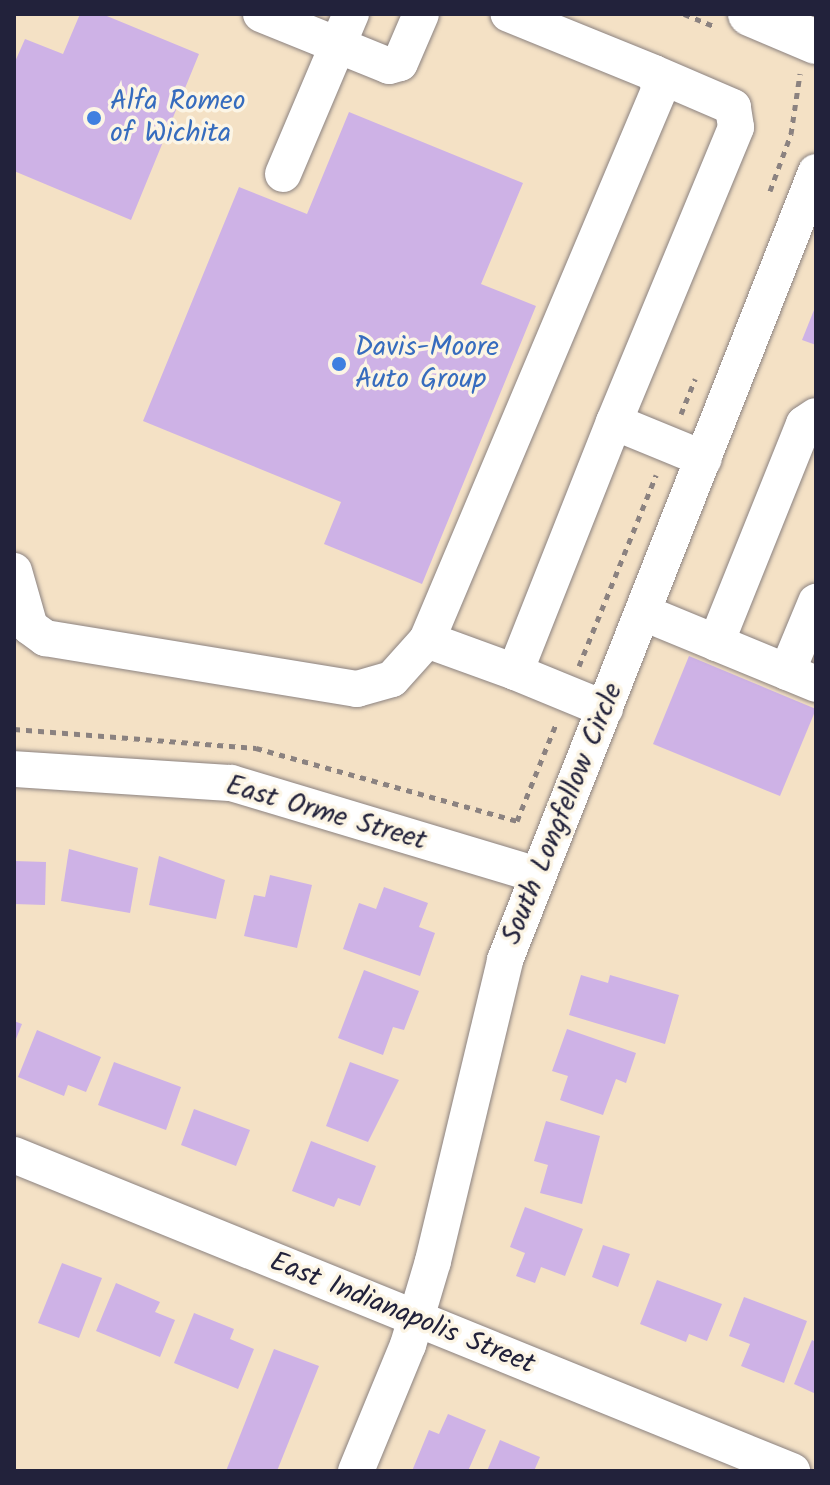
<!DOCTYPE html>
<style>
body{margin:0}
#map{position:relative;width:830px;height:1485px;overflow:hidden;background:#f4e1c5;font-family:Kalam,sans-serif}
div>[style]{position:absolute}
.building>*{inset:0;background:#ceb2e6}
.path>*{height:5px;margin-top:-2.5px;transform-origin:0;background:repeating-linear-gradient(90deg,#8b8280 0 6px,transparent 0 12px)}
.roads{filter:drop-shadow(0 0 2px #8b8280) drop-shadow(0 0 2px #8b8280)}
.minor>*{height:36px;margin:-18px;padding:0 18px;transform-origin:18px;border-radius:18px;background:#fff}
.major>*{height:44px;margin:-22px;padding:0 22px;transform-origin:22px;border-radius:22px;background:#fff}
.dots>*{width:22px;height:22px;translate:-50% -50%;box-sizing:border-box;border:4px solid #fcf5e5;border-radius:50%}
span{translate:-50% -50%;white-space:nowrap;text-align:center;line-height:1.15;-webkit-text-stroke:7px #fcf5e5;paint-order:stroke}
.shop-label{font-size:28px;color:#366cbe}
.left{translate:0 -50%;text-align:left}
.street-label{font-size:28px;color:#22223b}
.frame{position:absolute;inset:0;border:16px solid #22223b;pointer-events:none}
</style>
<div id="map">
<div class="building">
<i style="clip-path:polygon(80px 14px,102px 14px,199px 54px,131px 220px,14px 171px,14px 64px,25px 39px,63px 54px)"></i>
<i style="clip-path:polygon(349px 112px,523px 183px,481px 284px,536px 306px,422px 584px,324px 544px,341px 502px,143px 421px,239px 187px,307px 214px)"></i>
<i style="clip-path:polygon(816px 305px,816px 345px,802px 340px)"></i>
<i style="clip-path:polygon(689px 656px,816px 709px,780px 796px,653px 744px)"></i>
<i style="clip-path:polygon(69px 849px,138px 868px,130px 913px,61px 901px)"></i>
<i style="clip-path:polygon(159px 856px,225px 880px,216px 919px,149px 905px)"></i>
<i style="clip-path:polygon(14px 861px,46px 862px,45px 905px,14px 904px)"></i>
<i style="clip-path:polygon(270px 875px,312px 885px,297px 948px,244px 936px,254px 895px,265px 897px)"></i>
<i style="clip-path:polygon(384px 887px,428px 903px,419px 927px,435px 933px,420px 976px,343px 949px,359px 903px,376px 909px)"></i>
<i style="clip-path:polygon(364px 970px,419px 991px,404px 1030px,393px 1027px,383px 1055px,338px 1038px)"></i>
<i style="clip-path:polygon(581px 975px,608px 983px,610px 975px,679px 995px,665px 1044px,569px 1015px)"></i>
<i style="clip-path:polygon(14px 1021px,22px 1024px,14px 1044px)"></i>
<i style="clip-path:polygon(567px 1029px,636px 1053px,626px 1083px,616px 1079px,603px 1115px,560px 1100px,568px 1076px,552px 1071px)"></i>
<i style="clip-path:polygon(37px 1030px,101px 1057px,86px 1092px,68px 1085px,64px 1096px,18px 1077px)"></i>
<i style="clip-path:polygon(114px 1062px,181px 1087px,166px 1130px,98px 1105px)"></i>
<i style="clip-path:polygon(350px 1062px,399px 1080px,368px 1142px,326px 1126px)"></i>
<i style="clip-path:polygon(194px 1109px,250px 1130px,236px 1166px,181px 1145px)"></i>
<i style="clip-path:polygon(546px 1121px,600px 1136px,582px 1204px,540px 1193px,548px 1165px,534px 1161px)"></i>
<i style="clip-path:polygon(311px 1141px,376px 1166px,360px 1206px,338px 1198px,334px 1207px,292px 1191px)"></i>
<i style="clip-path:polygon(525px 1207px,583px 1229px,565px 1276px,541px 1267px,535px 1283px,516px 1276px,525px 1253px,510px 1247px)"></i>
<i style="clip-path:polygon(603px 1245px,630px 1254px,618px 1287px,592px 1277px)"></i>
<i style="clip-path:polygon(62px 1263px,102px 1278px,79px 1338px,38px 1323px)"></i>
<i style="clip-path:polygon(657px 1280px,722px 1304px,707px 1341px,689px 1334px,686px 1342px,640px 1324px)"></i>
<i style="clip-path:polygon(116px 1283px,160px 1302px,155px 1312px,175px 1320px,160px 1357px,96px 1331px)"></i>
<i style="clip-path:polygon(744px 1297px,807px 1321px,784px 1383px,741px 1366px,750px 1344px,729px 1336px)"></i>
<i style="clip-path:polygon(194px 1313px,234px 1329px,230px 1339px,254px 1349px,238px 1389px,174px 1363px)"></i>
<i style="clip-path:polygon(812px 1340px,816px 1342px,816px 1394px,794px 1384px)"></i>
<i style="clip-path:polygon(274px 1349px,319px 1366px,277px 1471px,226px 1471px)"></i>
<i style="clip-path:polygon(448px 1414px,486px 1430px,468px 1471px,412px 1471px,429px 1430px,439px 1434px)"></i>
<i style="clip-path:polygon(500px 1440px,540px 1457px,534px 1471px,487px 1471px)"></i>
</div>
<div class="path">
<i style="left:684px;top:14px;width:35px;rotate:22deg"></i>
<i style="left:770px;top:191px;width:61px;rotate:-69.8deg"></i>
<i style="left:791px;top:134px;width:61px;rotate:-81.5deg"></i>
<i style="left:681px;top:414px;width:38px;rotate:-68deg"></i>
<i style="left:579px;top:666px;width:206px;rotate:-68deg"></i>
<i style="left:14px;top:729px;width:243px;rotate:4.5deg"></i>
<i style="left:256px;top:748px;width:271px;rotate:15.6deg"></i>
<i style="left:517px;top:821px;width:105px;rotate:-68.1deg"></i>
</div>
<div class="roads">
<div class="minor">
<i style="left:261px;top:14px;width:138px;rotate:22.1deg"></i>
<i style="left:389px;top:66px;width:11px;rotate:-15deg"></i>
<i style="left:400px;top:63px;width:53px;rotate:-66.8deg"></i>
<i style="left:283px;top:174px;width:174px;rotate:-67deg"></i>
<i style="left:614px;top:422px;width:319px;rotate:-67.5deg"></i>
<i style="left:736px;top:127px;width:20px;rotate:-99deg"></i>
<i style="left:733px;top:107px;width:86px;rotate:-156.7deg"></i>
<i style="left:14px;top:571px;width:58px;rotate:74.1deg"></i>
<i style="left:30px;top:627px;width:19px;rotate:36deg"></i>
<i style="left:45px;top:638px;width:316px;rotate:9.3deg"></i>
<i style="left:357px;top:689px;width:36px;rotate:-16deg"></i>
<i style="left:392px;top:679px;width:52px;rotate:-48.1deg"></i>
<i style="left:427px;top:640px;width:599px;rotate:-67.12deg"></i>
<i style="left:660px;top:88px;width:16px;rotate:-112deg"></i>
<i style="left:654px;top:73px;width:157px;rotate:-157.9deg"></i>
<i style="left:644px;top:613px;width:186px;rotate:22.4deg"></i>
<i style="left:427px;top:640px;width:94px;rotate:20deg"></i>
<i style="left:716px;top:643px;width:236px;rotate:-68.1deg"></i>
<i style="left:804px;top:424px;width:14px;rotate:-34deg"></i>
<i style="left:787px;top:672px;width:76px;rotate:-67.5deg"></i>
<i style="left:605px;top:709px;width:97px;rotate:-157.7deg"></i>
<i style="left:515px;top:672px;width:269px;rotate:-68.4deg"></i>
<i style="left:614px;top:422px;width:97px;rotate:22.3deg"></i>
<i style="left:14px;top:769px;width:217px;rotate:3.7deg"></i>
<i style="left:231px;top:783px;width:320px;rotate:16.7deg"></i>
<i style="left:14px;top:1155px;width:840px;rotate:22.11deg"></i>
<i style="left:356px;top:1471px;width:136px;rotate:-67.6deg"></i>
<i style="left:408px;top:1345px;width:88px;rotate:-73.4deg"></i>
<i style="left:433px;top:1261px;width:309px;rotate:-76.5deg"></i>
<i style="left:505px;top:960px;width:847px;rotate:-68.46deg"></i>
</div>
<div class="major">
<i style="left:750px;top:14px;width:72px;rotate:23deg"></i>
</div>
</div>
<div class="dots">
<i style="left:94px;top:118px;background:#3f7fe0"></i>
<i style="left:339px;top:364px;background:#3f7fe0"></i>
</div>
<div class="shop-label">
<span class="left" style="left:110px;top:118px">Alfa Romeo<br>of Wichita</span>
<span class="left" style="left:355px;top:364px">Davis-Moore<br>Auto Group</span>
</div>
<div class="street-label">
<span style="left:326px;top:814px;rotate:16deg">East Orme Street</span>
<span style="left:563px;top:814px;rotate:-68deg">South Longfellow Circle</span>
<span style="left:402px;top:1314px;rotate:22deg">East Indianapolis Street</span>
</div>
<div class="frame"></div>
</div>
